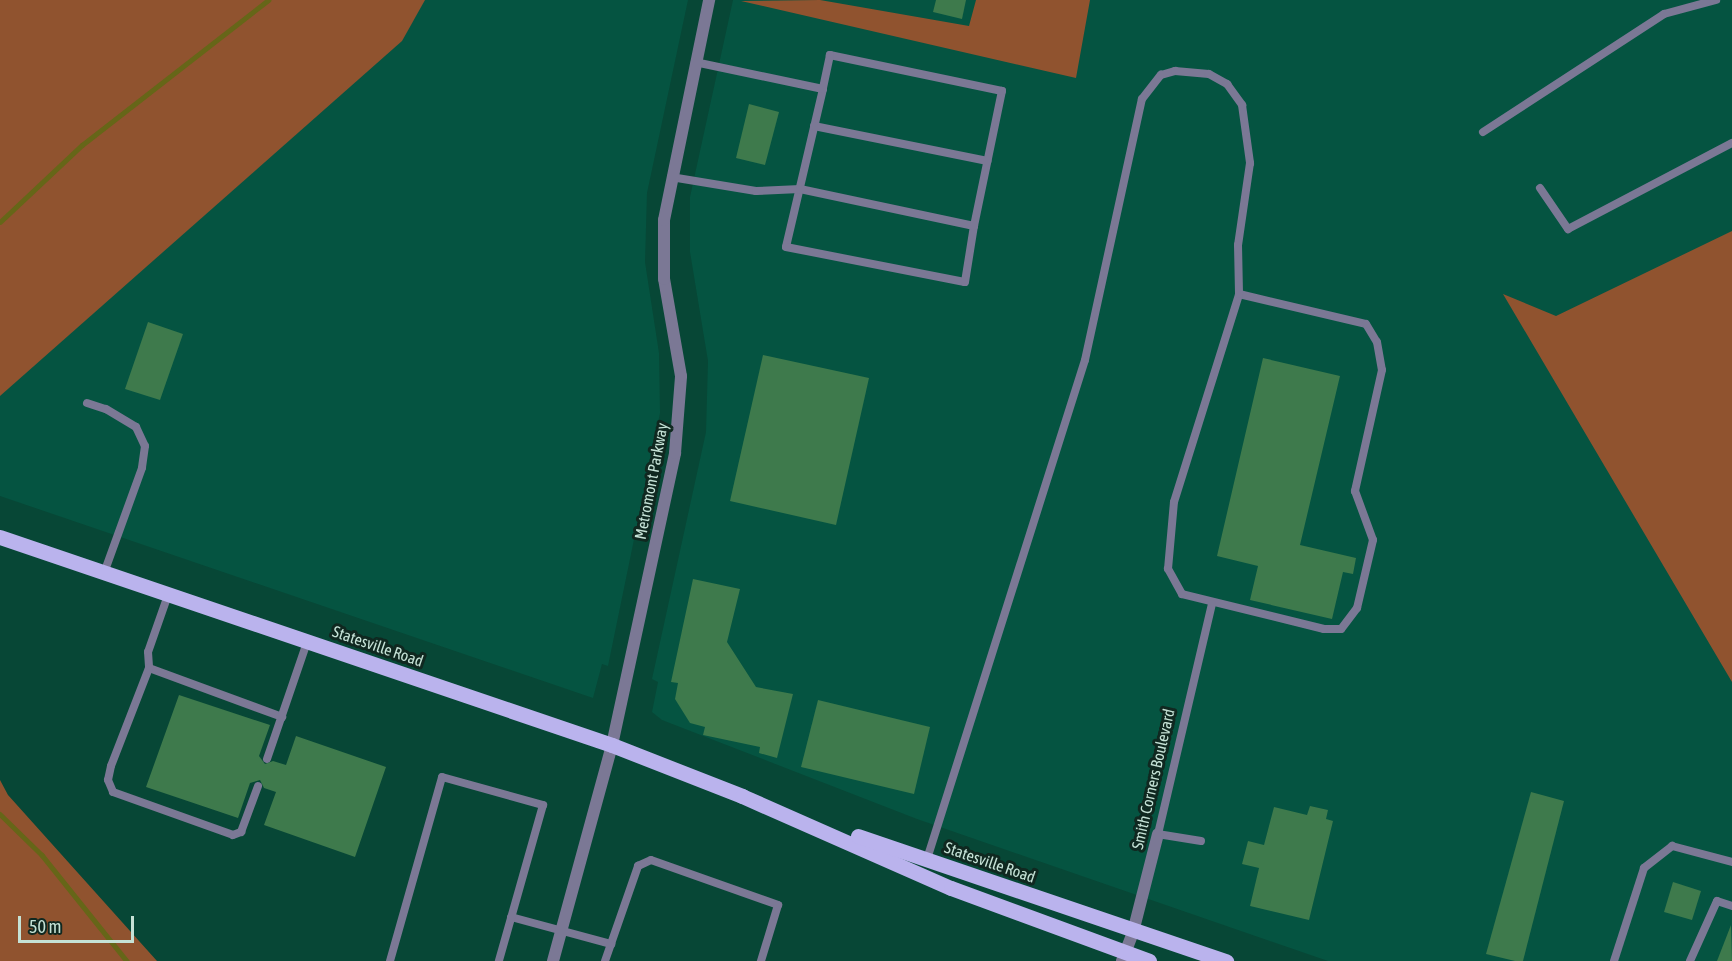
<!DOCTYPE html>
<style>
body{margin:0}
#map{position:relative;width:1732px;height:961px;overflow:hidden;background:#074736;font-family:"Asap Condensed",sans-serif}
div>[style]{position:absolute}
.built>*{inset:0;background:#055441}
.forest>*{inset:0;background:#90532f}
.stream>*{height:4.5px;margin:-2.25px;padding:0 2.25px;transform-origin:2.25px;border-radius:2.25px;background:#666618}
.building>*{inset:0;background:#3e7a4c}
.service>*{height:8px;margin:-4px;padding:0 4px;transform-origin:4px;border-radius:4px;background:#7b7895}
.minor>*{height:12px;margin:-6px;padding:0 6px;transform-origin:6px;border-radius:6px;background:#7b7895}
.primary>*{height:15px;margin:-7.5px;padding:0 7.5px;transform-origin:7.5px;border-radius:7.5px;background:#bab3ed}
span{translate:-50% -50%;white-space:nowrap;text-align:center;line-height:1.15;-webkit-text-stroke:6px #102820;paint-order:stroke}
.street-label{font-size:16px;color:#c5e2d6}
.scale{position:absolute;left:18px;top:916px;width:116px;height:27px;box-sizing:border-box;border:3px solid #c5e2d6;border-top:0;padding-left:8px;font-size:18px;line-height:21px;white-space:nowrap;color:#c5e2d6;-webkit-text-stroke:4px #102820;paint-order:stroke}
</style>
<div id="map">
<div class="built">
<i style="clip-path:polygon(0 0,688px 0,647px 193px,645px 262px,659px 353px,660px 413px,608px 666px,602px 664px,593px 698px,0 496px)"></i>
<i style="clip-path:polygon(733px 0,1732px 0,1732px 961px,1328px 961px,917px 819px,662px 720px,652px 712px,658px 682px,652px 679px,706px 432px,708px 361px,690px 252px,690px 197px)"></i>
</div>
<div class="forest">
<i style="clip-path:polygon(0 0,425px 0,402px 41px,0 396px)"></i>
<i style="clip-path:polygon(820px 0,969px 26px,976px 0,1090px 0,1076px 78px,741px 1px)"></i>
<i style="clip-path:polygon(1732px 231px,1732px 682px,1503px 294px,1556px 316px)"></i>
<i style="clip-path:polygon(0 780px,8px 795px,157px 961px,0 961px)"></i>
</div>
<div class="stream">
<i style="left:0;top:222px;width:112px;rotate:-43.2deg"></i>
<i style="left:82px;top:145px;width:236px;rotate:-37.9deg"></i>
<i style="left:0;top:814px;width:59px;rotate:44.3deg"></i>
<i style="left:42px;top:855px;width:136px;rotate:51.3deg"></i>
</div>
<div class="building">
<i style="clip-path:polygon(936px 0,966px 0,962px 19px,933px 12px)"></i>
<i style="clip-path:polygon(749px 104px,779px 112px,765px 165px,736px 158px)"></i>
<i style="clip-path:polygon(148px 322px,183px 334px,160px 400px,125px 389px)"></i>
<i style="clip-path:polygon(763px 355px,869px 378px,836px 525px,730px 501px)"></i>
<i style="clip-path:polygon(1263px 358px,1340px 376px,1300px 545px,1356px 558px,1353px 574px,1343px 572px,1332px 619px,1250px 600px,1258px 566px,1217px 556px)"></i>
<i style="clip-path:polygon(693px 579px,740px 589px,727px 642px,756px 687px,793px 694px,777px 758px,759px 753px,760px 747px,703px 735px,705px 727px,690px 723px,675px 699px,678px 683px,671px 682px)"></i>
<i style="clip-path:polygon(179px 695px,270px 725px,259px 756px,265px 764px,273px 761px,286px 765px,296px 736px,386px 767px,355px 857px,264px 825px,276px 792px,264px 788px,260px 780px,250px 783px,238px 818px,146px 787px)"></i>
<i style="clip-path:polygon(818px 700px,930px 727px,914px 794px,801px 767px)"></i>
<i style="clip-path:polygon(1531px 792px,1564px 801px,1523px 961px,1515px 961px,1486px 954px)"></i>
<i style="clip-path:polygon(1310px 806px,1328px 810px,1326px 819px,1333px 821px,1309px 920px,1250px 906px,1259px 868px,1242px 864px,1248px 841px,1264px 845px,1274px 807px,1307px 815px)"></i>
<i style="clip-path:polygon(1673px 882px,1701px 891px,1692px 920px,1664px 912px)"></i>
<i style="clip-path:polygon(1731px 925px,1732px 961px,1717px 961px)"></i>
</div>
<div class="service">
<i style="left:823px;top:89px;width:162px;rotate:103.2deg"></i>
<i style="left:786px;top:247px;width:182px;rotate:11.1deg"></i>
<i style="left:965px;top:282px;width:57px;rotate:-80.9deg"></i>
<i style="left:814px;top:126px;width:177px;rotate:11.4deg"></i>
<i style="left:1483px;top:132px;width:216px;rotate:-33.1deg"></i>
<i style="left:1664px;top:14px;width:54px;rotate:-15.1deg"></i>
<i style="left:671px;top:177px;width:86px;rotate:9.4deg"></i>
<i style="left:756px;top:191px;width:44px;rotate:-2.6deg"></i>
<i style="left:800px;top:189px;width:178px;rotate:12deg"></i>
<i style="left:974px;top:226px;width:138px;rotate:-78.3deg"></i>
<i style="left:1002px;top:91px;width:176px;rotate:-168.2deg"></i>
<i style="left:830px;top:55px;width:35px;rotate:102deg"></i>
<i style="left:823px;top:89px;width:131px;rotate:-168.1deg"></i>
<i style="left:1540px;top:188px;width:50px;rotate:55.7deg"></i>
<i style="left:1568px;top:229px;width:185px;rotate:-27.7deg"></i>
<i style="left:1239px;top:294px;width:130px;rotate:13.3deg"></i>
<i style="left:1366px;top:324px;width:21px;rotate:59deg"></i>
<i style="left:1377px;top:342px;width:28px;rotate:80deg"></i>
<i style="left:1382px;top:370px;width:124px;rotate:102.6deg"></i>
<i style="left:1355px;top:491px;width:52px;rotate:69.8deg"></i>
<i style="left:1373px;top:540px;width:70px;rotate:103.2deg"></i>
<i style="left:1357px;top:608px;width:26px;rotate:127deg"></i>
<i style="left:1341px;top:629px;width:17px;rotate:180deg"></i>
<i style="left:1324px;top:629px;width:146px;rotate:-166.2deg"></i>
<i style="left:1182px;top:594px;width:29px;rotate:-119deg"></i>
<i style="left:1168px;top:569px;width:67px;rotate:-84.9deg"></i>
<i style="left:1174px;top:502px;width:218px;rotate:-72.6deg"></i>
<i style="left:87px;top:403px;width:20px;rotate:18deg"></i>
<i style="left:106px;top:409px;width:35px;rotate:31deg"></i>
<i style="left:136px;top:427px;width:21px;rotate:65deg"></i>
<i style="left:145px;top:446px;width:22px;rotate:98deg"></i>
<i style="left:142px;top:468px;width:112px;rotate:109.9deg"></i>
<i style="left:168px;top:595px;width:60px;rotate:109.3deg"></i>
<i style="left:148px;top:652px;width:16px;rotate:86deg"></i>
<i style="left:149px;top:668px;width:142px;rotate:20.2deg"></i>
<i style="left:149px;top:668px;width:105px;rotate:111.2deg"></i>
<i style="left:111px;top:766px;width:14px;rotate:102deg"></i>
<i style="left:108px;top:780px;width:13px;rotate:67deg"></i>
<i style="left:113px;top:792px;width:127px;rotate:19.7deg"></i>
<i style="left:233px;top:835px;width:9px;rotate:-21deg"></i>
<i style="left:241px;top:832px;width:49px;rotate:-69.7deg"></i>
<i style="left:267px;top:759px;width:124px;rotate:-71.1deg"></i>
<i style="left:1201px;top:841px;width:44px;rotate:-170.8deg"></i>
<i style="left:1158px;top:834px;width:236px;rotate:-76.8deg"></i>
<i style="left:927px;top:859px;width:523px;rotate:-72.43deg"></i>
<i style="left:1085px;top:360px;width:267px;rotate:-77.7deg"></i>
<i style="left:1142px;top:99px;width:31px;rotate:-52deg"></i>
<i style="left:1161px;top:75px;width:15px;rotate:-16deg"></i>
<i style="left:1175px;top:71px;width:34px;rotate:5deg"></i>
<i style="left:1209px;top:74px;width:21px;rotate:29deg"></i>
<i style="left:1227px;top:84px;width:26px;rotate:54deg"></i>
<i style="left:1242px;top:105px;width:59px;rotate:82.1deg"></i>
<i style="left:1250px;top:163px;width:83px;rotate:98.3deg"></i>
<i style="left:1238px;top:245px;width:49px;rotate:88.8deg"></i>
<i style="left:511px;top:917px;width:104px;rotate:15.1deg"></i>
<i style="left:390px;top:961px;width:191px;rotate:-74.2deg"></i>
<i style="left:442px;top:777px;width:105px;rotate:15.5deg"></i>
<i style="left:543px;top:805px;width:162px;rotate:105.8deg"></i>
<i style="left:605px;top:961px;width:101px;rotate:-70.8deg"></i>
<i style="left:638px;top:866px;width:14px;rotate:-25deg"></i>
<i style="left:651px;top:860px;width:135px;rotate:19.5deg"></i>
<i style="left:778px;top:905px;width:59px;rotate:106.9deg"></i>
<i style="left:1614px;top:961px;width:98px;rotate:-72.1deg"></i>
<i style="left:1644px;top:868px;width:36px;rotate:-38deg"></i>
<i style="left:1672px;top:846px;width:62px;rotate:14.9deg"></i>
<i style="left:1690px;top:961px;width:66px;rotate:-65.8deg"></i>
<i style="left:1717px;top:901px;width:16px;rotate:18deg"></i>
</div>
<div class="minor">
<i style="left:553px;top:961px;width:224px;rotate:-74.7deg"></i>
<i style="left:612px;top:745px;width:299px;rotate:-77.8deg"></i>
<i style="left:675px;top:453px;width:77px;rotate:-85.5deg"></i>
<i style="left:681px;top:376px;width:98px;rotate:-99.9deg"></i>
<i style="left:664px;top:279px;width:59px;rotate:-90deg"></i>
<i style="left:664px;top:220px;width:225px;rotate:-78.4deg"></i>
<i style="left:1122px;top:961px;width:31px;rotate:-69deg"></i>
<i style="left:1133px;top:932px;width:101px;rotate:-75.7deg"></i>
</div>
<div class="primary">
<i style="left:0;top:537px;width:646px;rotate:18.77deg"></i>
<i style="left:612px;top:745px;width:140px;rotate:21.4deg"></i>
<i style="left:742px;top:796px;width:228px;rotate:23.8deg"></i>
<i style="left:951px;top:888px;width:211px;rotate:20.2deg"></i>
<i style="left:858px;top:836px;width:389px;rotate:18.8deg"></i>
</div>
<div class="street-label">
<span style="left:651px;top:481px;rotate:-79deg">Metromont Parkway</span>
<span style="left:378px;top:646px;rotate:19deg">Statesville Road</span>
<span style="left:1153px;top:779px;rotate:-77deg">Smith Corners Boulevard</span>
<span style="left:990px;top:862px;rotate:19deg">Statesville Road</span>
</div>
<div class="scale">50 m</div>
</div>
